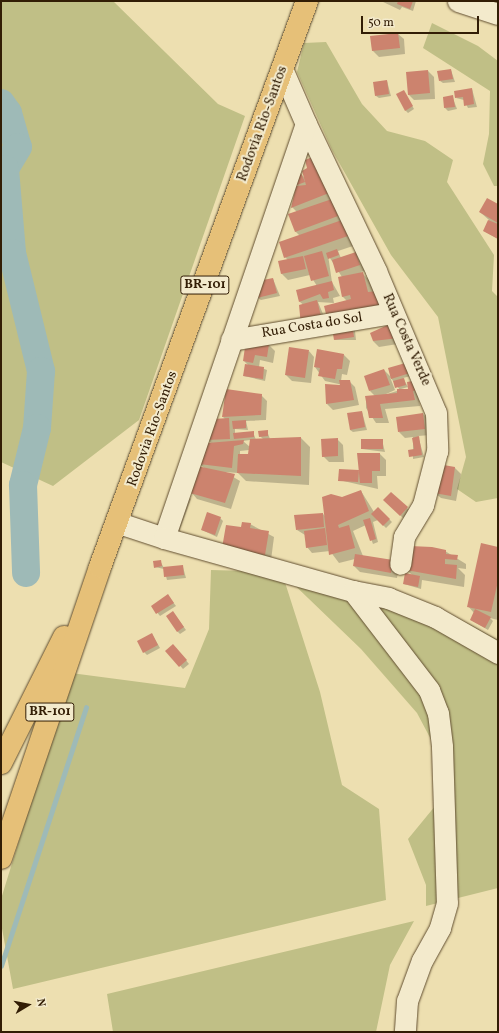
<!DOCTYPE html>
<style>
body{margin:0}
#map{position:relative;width:499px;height:1033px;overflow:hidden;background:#eddfb0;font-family:Vollkorn,serif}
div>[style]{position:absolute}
.green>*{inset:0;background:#c0bf86}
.shadow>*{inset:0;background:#0003}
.stream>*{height:4.5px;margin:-2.25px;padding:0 2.25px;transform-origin:2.25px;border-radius:2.25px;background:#9ebab7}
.river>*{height:28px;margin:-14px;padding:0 14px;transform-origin:14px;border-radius:14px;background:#9ebab7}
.building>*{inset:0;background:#cc836e}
.roads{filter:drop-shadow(0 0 1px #614e30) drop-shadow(0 0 1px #614e30)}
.minor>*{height:21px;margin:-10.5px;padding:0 10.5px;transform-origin:10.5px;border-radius:10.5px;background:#f3eacc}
.highway>*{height:22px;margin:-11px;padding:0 11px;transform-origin:11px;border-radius:11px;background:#e6c078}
span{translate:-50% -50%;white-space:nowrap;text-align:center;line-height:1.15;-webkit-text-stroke:4px #f3eacc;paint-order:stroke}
.shield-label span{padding:1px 3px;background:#f3eacc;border:1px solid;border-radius:3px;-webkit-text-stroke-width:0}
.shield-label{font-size:13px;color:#321d05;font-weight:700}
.street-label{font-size:14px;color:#321d05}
.frame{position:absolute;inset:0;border:2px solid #321d05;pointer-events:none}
.north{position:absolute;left:8px;top:985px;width:40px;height:40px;-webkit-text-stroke:3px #f3eacc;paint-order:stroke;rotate:80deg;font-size:11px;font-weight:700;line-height:16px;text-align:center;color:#321d05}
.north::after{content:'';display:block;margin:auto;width:14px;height:18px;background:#321d05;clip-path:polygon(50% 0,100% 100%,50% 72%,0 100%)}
.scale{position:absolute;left:361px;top:16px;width:118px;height:18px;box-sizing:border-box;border:2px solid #321d05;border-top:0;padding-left:5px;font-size:12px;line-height:14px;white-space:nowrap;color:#321d05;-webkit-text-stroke:3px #f3eacc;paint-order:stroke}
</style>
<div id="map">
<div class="green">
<i style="clip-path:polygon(1px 1px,113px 1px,218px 104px,245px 116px,139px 420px,53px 486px,1px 462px)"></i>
<i style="clip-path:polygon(432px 23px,478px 46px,498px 61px,498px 186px,494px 186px,483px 164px,489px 134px,490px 91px,423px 48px)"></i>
<i style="clip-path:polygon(326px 42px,362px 104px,387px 131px,425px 141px,453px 160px,447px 182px,494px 255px,492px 291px,498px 297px,498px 498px,476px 502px,457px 489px,466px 457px,438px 317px,391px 255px,332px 150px,297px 72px,304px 43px)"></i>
<i style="clip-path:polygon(211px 570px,282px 572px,434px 605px,498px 640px,498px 888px,426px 906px,426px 885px,408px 839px,454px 783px,417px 713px,361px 649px,282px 573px,320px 692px,342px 785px,379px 809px,386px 900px,13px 989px,1px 923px,1px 899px,71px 673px,185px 688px,209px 629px)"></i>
<i style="clip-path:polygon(414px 921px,390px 965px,376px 1032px,113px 1032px,107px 994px)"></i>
</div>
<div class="shadow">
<i style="clip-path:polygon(381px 1px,416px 1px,413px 11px,402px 7px,400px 10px)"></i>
<i style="clip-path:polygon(398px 34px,404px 39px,405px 54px,379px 57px,373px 51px,371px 37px)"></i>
<i style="clip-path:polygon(451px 70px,455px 82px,443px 83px,440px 81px)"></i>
<i style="clip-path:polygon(428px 71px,434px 77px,435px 99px,414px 100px,408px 94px)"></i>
<i style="clip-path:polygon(387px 81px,391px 96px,379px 98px,376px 96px)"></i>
<i style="clip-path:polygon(472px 89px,477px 107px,468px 108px,464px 100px,456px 98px)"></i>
<i style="clip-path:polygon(404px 92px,414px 109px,408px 113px,405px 110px)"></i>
<i style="clip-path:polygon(452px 96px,457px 109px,448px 111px,445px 108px)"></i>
<i style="clip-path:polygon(315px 157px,356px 245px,338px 251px,341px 258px,356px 253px,365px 271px,361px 272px,371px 282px,374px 293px,354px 322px,356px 340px,335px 340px,333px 329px,347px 301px,343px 297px,342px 277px,328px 255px,332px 282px,340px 296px,333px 298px,334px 303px,318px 302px,328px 326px,300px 302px,298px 291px,317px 286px,310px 275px,288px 280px,282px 274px,279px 262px,288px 260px,285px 257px,300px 236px,295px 231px,297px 212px,292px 207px,298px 184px,301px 174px,305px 178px)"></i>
<i style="clip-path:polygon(498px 205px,498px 239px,484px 231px,489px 220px,480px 212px)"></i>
<i style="clip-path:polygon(273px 279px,280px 296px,261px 300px,258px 298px)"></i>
<i style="clip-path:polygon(392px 324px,404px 343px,379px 347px,373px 341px)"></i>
<i style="clip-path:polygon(255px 342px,269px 345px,275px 351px,273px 363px,260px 360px,259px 367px,267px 370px,265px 381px,244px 376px,249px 366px,244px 361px)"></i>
<i style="clip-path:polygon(309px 351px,314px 357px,311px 383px,292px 381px,286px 375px)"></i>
<i style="clip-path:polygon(344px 355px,350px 361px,347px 375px,342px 374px,341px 381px,349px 381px,355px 387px,359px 405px,333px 410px,327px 404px,343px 385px,325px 381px,315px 367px)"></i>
<i style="clip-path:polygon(evenodd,389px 369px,415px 375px,403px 378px,408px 387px,401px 389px,409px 390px,416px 381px,420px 406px,385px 409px,389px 423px,376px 423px,366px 408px,366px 397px,375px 396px,370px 391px,384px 370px,391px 377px,389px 369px,390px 377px,400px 390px,384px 395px,395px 390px,390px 377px)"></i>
<i style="clip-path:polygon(evenodd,261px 395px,267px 401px,266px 420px,246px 421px,248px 430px,235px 429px,235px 434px,253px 432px,256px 440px,263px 439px,260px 436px,267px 431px,270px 439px,301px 438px,310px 447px,309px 485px,246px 481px,238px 473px,225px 472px,240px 481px,231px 509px,197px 499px,192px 493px,205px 469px,200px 464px,211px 443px,207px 439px,226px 420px,223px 417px,261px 395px,250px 440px,250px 447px,243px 441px,250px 440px,261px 395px,249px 450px,249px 455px,240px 455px,240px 451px,249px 450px)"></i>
<i style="clip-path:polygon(362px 412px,367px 430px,353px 432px,350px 430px)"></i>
<i style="clip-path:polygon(423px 414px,429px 420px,431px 435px,418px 436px,424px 457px,413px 459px,413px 437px,405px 438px,399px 432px)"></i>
<i style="clip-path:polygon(337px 439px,343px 445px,344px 462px,329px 462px,323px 456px)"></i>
<i style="clip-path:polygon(382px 440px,385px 452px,362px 449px)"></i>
<i style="clip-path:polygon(380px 454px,386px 460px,386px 476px,377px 476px,378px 489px,339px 480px,360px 471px)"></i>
<i style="clip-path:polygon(439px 465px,455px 468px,461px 474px,456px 501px,441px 498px,435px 493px)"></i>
<i style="clip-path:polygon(361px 491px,374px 512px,378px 508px,392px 522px,386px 528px,378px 520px,373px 522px,378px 542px,373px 544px,366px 525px,353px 531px,363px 556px,399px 567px,397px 578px,360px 572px,354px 566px,355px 559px,339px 563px,330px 551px,312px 553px,307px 547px,305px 535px,297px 530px,323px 514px,325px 516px,342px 498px)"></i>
<i style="clip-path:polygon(391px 493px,410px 511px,403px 518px,385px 500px)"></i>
<i style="clip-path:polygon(188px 496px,191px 499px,179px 532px,174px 530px)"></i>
<i style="clip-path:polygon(220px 518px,223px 521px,217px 537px,202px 530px)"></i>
<i style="clip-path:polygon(250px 524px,274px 537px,271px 560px,229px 554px,242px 528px)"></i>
<i style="clip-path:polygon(498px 548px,498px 620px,490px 618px,493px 621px,488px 630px,471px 620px,474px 613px,468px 606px)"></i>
<i style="clip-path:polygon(445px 551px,466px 564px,466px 569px,458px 568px,465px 575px,464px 587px,422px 580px,421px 589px,404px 584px,412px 575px,407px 570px)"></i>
<i style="clip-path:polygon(160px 561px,164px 568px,183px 567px,186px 578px,167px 580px,164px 569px,155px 567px)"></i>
<i style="clip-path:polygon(170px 598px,176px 606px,160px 616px,152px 606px)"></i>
<i style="clip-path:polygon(173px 612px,186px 630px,180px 634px,177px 631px)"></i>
<i style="clip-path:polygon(152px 634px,160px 648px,147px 655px,144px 652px)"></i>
<i style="clip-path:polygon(176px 648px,189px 664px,183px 669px,167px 651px)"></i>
</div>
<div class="stream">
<i style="left:1px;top:966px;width:272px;rotate:-71.8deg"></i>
</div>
<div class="river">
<i style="left:1px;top:103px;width:12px;rotate:55deg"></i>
<i style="left:8px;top:113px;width:35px;rotate:74deg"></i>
<i style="left:18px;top:147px;width:26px;rotate:121deg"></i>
<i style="left:5px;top:169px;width:84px;rotate:85.2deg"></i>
<i style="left:12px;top:253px;width:122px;rotate:76.2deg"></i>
<i style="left:41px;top:371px;width:57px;rotate:94deg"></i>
<i style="left:37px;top:428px;width:59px;rotate:103.8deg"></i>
<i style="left:23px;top:485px;width:88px;rotate:88deg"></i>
</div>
<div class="building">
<i style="clip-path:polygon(398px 1px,413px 1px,410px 9px,397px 4px)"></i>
<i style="clip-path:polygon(398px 33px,400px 48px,372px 51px,370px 36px)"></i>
<i style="clip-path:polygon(451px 69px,453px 79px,439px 81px,437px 71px)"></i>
<i style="clip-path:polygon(428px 70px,430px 93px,408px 95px,406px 72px)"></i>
<i style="clip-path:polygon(387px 80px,389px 94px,375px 96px,373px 82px)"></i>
<i style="clip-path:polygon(472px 88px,474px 104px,464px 106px,463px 97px,455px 98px,454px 91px)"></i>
<i style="clip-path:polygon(404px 90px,413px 106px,405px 111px,396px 94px)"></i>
<i style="clip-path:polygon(453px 95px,455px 107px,444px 108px,443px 97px)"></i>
<i style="clip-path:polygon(315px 156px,329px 193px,291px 208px,296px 186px,306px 185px,302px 171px,307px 168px,305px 160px)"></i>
<i style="clip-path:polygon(301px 173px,305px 182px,297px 185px,293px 176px)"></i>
<i style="clip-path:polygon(487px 198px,498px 204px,498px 223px,479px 212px)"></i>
<i style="clip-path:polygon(332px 199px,338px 216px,295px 232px,288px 214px)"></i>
<i style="clip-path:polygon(342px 220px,348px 236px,284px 258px,279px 242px)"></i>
<i style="clip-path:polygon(488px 220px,498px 224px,498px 239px,483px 231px)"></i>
<i style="clip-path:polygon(337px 249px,339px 255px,328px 259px,326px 253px)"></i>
<i style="clip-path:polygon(322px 251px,329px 276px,311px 281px,304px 256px)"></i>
<i style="clip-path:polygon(356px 252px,360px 265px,336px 273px,332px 260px)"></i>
<i style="clip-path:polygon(303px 256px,306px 269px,281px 274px,278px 261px)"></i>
<i style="clip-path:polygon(363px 272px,368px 292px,377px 291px,382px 307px,328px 322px,324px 306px,351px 299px,350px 295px,342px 297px,338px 277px)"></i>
<i style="clip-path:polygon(273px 278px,277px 293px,257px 298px,263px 280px)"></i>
<i style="clip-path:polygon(332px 281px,334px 290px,328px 292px,329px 298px,323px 299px,320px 294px,299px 302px,296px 290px)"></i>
<i style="clip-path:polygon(317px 300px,322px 320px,301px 326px,299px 305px)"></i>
<i style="clip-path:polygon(392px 323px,399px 338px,373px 341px,370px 333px)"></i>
<i style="clip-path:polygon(352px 324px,354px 337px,334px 340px,332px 328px)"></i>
<i style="clip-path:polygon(254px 341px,269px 344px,267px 357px,255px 355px,253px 363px,243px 361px,245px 347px,253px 348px)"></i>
<i style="clip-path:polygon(289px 347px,309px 350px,305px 378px,285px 375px)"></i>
<i style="clip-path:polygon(317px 349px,344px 354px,342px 369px,337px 369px,335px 379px,318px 376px,320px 368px,314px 367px)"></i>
<i style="clip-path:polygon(409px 362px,413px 372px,391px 379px,388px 368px)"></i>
<i style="clip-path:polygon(245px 364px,264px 367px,263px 379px,243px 376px)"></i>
<i style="clip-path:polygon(384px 369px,390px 385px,369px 391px,364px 376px)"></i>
<i style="clip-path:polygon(404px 378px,406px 385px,395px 388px,393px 381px)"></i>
<i style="clip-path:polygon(339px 380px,350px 380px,354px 400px,326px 404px,325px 384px,340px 385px)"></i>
<i style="clip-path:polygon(417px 380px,419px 390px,413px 391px,415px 400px,380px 404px,383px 418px,369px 418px,365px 396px,397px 393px,397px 389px,408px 389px,407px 382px)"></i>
<i style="clip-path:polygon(226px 389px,262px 394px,261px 415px,222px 417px)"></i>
<i style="clip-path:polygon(362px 411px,365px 427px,350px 430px,347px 413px)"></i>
<i style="clip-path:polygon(423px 413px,425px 429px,398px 432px,396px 417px)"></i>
<i style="clip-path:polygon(229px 418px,230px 439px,206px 440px,213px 419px)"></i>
<i style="clip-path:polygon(246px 420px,246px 428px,233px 429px,232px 421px)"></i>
<i style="clip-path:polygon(268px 430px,268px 436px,259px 437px,258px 431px)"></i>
<i style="clip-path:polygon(254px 431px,254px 437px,234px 439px,233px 433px)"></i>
<i style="clip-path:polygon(419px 436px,422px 455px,409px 457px,408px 450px,414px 449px,412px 438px)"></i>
<i style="clip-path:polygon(301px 437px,301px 476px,237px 473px,238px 454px,248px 454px,250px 439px)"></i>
<i style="clip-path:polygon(338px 438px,338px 456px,322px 457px,321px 439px)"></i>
<i style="clip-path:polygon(361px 439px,383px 439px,383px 449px,361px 449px)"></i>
<i style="clip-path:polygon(244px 440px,243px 444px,234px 446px,232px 468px,199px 464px,207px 443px)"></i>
<i style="clip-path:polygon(357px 453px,380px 453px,380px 471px,372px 471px,372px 483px,360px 483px)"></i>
<i style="clip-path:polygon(438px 464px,455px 467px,451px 496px,434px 493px)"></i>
<i style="clip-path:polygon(197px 466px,235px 474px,225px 503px,190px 493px)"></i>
<i style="clip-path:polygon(339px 469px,359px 470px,358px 482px,338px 481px)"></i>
<i style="clip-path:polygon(361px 490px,369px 511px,338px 525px,339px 528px,349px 525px,355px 548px,329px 555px,322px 497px,331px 494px,342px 497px)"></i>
<i style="clip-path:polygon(391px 492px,408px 507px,400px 516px,383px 500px)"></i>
<i style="clip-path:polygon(378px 507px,390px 519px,383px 526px,371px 514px)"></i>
<i style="clip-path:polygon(207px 512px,221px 517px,215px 535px,201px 530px)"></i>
<i style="clip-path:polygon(323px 513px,324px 527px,296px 530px,294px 515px)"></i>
<i style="clip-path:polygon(370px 518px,376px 539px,370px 541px,363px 520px)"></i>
<i style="clip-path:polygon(242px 522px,251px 523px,250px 528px,269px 531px,265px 555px,222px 548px,226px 525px,241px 527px)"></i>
<i style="clip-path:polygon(325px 528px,327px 545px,306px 548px,304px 531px)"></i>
<i style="clip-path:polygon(481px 543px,498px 547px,498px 581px,491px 612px,467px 607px)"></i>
<i style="clip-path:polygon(410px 546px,432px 547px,446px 550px,446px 554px,458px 555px,457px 560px,445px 559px,445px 564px,457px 565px,456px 579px,406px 570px)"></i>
<i style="clip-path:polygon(355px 554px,393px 560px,391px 573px,353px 566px)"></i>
<i style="clip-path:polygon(161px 560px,162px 566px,154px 568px,153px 561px)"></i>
<i style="clip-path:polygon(183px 565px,184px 575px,164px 577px,163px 567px)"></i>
<i style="clip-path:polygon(405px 573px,420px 576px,418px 587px,403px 584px)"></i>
<i style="clip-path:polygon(168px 594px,174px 603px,156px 614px,151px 606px)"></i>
<i style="clip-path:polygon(475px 609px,491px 617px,485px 628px,470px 620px)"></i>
<i style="clip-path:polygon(173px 611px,184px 627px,177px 632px,166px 616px)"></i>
<i style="clip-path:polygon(152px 633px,158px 645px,143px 653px,137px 641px)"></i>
<i style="clip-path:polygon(173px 644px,187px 660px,179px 667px,165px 651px)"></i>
</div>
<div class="roads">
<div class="minor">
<i style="left:458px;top:1px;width:42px;rotate:18deg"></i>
<i style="left:306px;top:124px;width:163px;rotate:64.5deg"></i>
<i style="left:376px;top:271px;width:154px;rotate:67.1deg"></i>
<i style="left:436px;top:413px;width:38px;rotate:88deg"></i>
<i style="left:437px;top:451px;width:56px;rotate:104.5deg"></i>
<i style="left:423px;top:505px;width:37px;rotate:121deg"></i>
<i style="left:404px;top:537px;width:27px;rotate:98deg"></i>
<i style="left:231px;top:340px;width:164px;rotate:-9.5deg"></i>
<i style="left:119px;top:523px;width:47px;rotate:18.4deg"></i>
<i style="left:164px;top:538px;width:438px;rotate:-71.1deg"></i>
<i style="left:306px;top:124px;width:58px;rotate:-113.5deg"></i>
<i style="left:164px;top:538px;width:196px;rotate:15.7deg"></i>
<i style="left:353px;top:591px;width:125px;rotate:52.5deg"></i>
<i style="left:429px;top:690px;width:25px;rotate:69deg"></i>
<i style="left:438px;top:713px;width:34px;rotate:83deg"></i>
<i style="left:442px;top:747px;width:156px;rotate:88.2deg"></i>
<i style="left:447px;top:903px;width:26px;rotate:106deg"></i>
<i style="left:440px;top:928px;width:37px;rotate:119deg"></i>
<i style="left:422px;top:960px;width:44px;rotate:110.1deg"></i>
<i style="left:407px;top:1001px;width:31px;rotate:94deg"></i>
<i style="left:353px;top:591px;width:36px;rotate:11deg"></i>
<i style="left:388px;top:598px;width:51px;rotate:22deg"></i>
<i style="left:435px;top:617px;width:73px;rotate:29.7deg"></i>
</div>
<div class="highway">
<i style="left:1px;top:763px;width:141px;rotate:-63.4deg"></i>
<i style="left:1px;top:858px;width:307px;rotate:-71.2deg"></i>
<i style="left:100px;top:567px;width:603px;rotate:-69.91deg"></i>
</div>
</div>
<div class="shield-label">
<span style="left:205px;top:285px">BR-101</span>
<span style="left:50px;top:712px">BR-101</span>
</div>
<div class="street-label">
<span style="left:263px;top:124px;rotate:-70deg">Rodovia Rio-Santos</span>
<span style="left:312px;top:326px;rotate:-9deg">Rua Costa do Sol</span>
<span style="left:406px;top:340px;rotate:66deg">Rua Costa Verde</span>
<span style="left:153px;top:429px;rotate:-70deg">Rodovia Rio-Santos</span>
</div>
<div class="frame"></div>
<div class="north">N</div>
<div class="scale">50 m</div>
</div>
